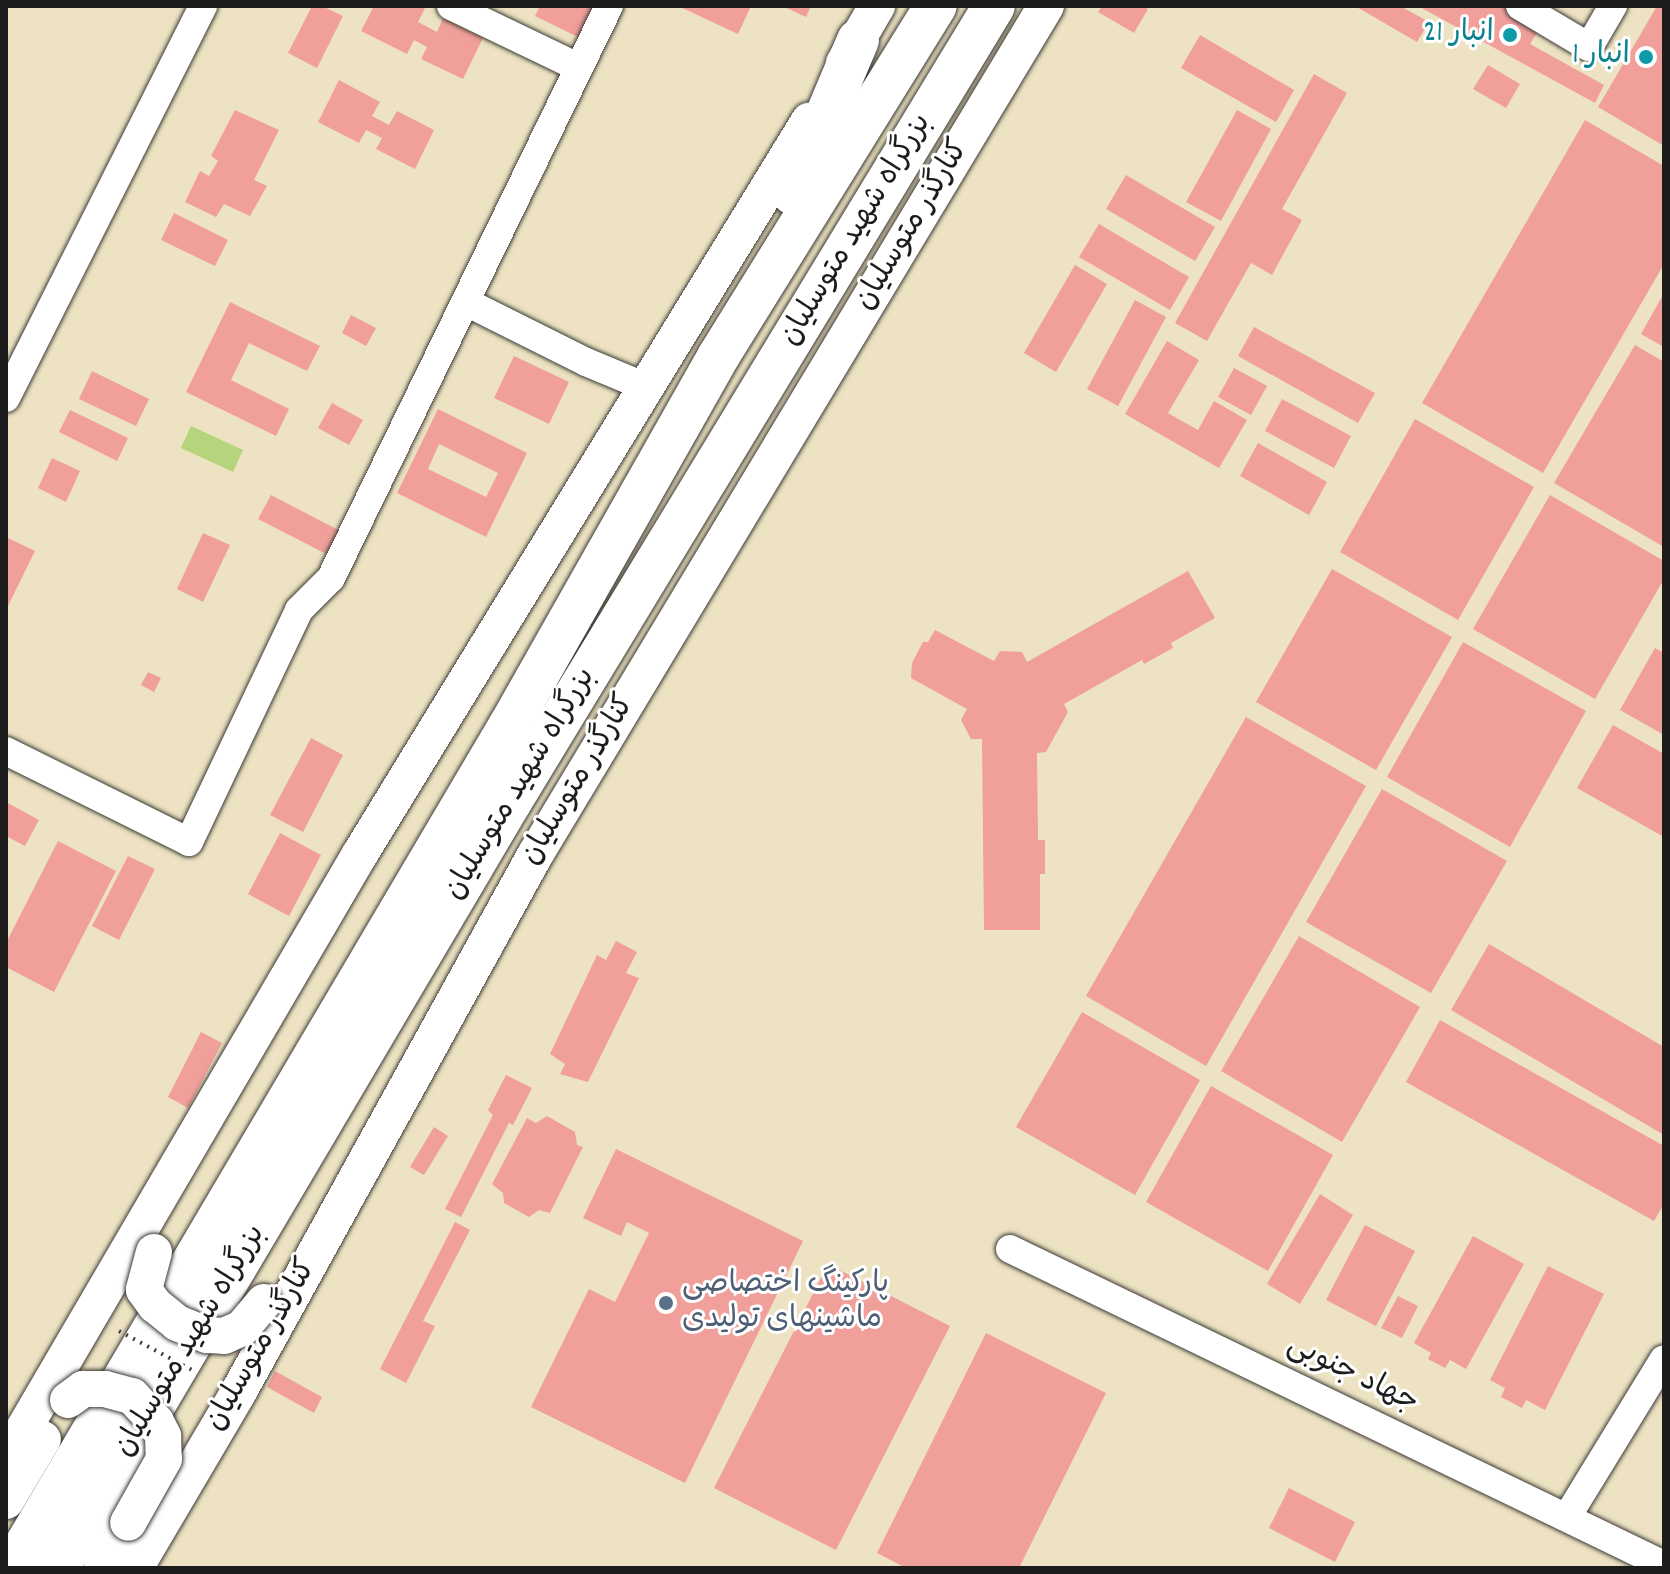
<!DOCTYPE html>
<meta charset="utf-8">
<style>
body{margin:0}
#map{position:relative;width:1670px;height:1574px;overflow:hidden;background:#ede3c3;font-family:Dekko,"Playpen Sans Arabic",sans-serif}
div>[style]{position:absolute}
.green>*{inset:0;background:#b6d47b}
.building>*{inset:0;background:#f09f9a}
.roads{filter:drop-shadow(0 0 2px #3b3a35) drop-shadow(0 0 2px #3b3a35)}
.minor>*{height:28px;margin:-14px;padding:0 14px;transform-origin:14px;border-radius:14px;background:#fff}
.major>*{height:36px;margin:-18px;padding:0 18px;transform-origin:18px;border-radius:18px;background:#fff}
.highway>*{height:42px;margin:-21px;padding:0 21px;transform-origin:21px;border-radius:21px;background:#fff}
.path-bridge>*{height:4px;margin-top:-2px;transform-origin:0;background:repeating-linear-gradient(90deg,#3b3a35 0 2px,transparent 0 8px)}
.bridges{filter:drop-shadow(0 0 2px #3b3a35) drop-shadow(0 0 2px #3b3a35)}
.major-bridge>*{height:36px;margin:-18px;padding:0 18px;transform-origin:18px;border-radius:18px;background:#fff}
.dots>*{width:22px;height:22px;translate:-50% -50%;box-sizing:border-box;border:4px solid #fff;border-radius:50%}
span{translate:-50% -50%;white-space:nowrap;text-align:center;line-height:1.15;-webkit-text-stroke:6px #fff;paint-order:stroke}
.culture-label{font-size:30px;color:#0d838f}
.right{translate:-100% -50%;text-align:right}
.street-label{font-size:30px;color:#1c1c1c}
.service-label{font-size:30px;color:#4e5e75}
.left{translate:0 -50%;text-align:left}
.frame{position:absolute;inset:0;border:8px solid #1c1c1c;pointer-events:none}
</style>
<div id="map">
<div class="green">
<i style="clip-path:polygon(191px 426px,243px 450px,233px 472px,181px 448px)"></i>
</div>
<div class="building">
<i style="clip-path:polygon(312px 6px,322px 6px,343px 16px,317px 68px,288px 53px)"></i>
<i style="clip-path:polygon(374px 6px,421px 6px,425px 8px,418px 22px,437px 32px,443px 18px,483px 38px,463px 79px,421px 59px,427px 47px,414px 40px,407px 54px,361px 31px)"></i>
<i style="clip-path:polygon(540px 6px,597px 6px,582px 39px,535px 16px)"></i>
<i style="clip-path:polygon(678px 6px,751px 6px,738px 34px)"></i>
<i style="clip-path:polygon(782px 6px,811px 6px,806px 17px)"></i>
<i style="clip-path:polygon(1102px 6px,1142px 6px,1148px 9px,1134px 33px,1098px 12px)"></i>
<i style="clip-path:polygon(1355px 6px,1400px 6px,1429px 22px,1417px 42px)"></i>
<i style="clip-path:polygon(1418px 6px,1502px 6px,1540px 28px,1530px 44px,1604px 85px,1595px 103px)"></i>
<i style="clip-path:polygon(1657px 6px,1664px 6px,1664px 146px,1598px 107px)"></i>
<i style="clip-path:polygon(1200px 35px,1294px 90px,1276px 122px,1181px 68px)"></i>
<i style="clip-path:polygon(1488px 65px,1520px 84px,1506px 108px,1473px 89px)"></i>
<i style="clip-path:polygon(1314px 74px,1347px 93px,1282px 209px,1302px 220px,1272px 275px,1251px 263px,1207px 341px,1175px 323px)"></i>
<i style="clip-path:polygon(339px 80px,380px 102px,372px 116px,389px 125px,397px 111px,434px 130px,415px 169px,376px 149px,382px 138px,366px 130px,359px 143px,318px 122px)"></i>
<i style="clip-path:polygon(235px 110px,279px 130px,254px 180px,267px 186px,250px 216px,224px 204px,216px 217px,185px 202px,200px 171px,209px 176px,218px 161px,211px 156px)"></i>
<i style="clip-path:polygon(1237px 110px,1271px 129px,1221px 221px,1186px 202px)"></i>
<i style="clip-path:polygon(1585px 120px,1664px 166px,1664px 264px,1543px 473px,1422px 403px)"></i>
<i style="clip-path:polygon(1126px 175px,1215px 227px,1195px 261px,1106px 209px)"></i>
<i style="clip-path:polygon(174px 213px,228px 240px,215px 266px,161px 240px)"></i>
<i style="clip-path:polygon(1099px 224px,1189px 277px,1170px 310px,1079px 257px)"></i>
<i style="clip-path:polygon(1075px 265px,1107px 284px,1056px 372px,1024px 353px)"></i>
<i style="clip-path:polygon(1664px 293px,1664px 347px,1641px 334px)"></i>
<i style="clip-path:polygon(1135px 300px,1166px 317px,1118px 406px,1087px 389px)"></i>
<i style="clip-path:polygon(230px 302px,320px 346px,307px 371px,249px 343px,231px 380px,289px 409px,276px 436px,186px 392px)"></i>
<i style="clip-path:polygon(351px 315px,376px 328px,366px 346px,342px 333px)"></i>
<i style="clip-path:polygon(1254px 327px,1375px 393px,1358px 423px,1238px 356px)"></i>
<i style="clip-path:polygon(1167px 341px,1199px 360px,1168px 413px,1198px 430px,1214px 401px,1247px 420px,1219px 468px,1125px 414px)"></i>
<i style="clip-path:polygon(1635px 345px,1664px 362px,1664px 547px,1554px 483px)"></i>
<i style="clip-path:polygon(514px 356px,569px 382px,549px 424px,494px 398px)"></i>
<i style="clip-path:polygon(1234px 368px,1267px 386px,1251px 415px,1218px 397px)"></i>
<i style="clip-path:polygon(92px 371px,149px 399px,136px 426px,79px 399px)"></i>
<i style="clip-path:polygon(1282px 399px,1351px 436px,1334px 468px,1265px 431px)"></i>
<i style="clip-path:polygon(332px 403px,363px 420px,349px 445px,318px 428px)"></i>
<i style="clip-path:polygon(evenodd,438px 409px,527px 453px,486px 537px,397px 493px,438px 409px,439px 444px,498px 473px,486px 497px,428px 469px,439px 444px)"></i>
<i style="clip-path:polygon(70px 410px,128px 438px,117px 461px,59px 432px)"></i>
<i style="clip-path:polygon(1415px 419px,1534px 487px,1458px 620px,1340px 552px)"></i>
<i style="clip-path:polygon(1258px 443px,1327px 482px,1309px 515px,1240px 476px)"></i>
<i style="clip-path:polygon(52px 458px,80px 471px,66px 502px,38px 488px)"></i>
<i style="clip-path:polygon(271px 495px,348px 535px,336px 559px,258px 519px)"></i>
<i style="clip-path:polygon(1550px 495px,1664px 561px,1664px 579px,1595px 699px,1473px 629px)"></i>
<i style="clip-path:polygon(203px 533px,230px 545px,203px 602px,177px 589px)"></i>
<i style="clip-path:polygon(6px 537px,35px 551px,6px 610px)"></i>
<i style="clip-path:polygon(1332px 569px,1452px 637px,1376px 770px,1256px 702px)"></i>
<i style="clip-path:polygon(1188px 571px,1215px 618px,1171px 643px,1173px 648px,1144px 664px,1142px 660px,1064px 704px,1068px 712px,1046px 752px,1037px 753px,1038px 840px,1045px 840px,1045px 874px,1040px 874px,1040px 930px,984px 930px,982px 739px,971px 739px,961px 720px,967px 709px,911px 678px,912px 663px,923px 642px,928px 642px,935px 630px,994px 661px,1000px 651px,1022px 652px,1027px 662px)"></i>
<i style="clip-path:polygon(1463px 642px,1586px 711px,1510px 847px,1387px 777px)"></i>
<i style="clip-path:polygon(1655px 648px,1664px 653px,1664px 735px,1620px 710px)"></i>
<i style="clip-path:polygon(148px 672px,161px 678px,154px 692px,141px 685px)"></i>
<i style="clip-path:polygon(1246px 717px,1366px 786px,1206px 1066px,1086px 996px)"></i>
<i style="clip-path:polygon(1613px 725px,1664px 754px,1664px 837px,1577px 788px)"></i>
<i style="clip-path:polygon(311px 738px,343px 755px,303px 832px,270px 815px)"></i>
<i style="clip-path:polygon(1382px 789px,1507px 861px,1431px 993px,1306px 922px)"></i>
<i style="clip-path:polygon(6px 802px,39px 820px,25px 846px,6px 836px)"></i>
<i style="clip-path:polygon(280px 833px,321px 855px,289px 916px,248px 894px)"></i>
<i style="clip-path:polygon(58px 841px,116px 871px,54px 992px,6px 967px,6px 943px)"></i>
<i style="clip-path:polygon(128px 856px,155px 869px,119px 940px,92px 926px)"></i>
<i style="clip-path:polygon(1299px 936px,1420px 1007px,1342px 1142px,1221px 1071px)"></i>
<i style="clip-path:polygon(616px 941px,637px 952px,626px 973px,639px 978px,588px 1082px,560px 1074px,565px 1064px,550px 1054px,597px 955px,606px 960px)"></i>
<i style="clip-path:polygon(1489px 944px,1664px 1047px,1664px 1135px,1451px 1010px)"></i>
<i style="clip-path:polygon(1082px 1012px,1200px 1080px,1135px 1195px,1016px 1127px)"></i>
<i style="clip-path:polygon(1440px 1020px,1664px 1146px,1664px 1204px,1654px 1221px,1406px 1082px)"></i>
<i style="clip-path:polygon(201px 1032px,222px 1043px,188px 1108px,168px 1097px)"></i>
<i style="clip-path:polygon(506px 1075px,532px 1088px,513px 1125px,509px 1123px,461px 1217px,445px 1209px,493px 1115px,488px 1110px)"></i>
<i style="clip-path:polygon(1211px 1086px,1333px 1155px,1268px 1271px,1146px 1202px)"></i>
<i style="clip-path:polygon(547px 1116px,575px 1132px,577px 1145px,583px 1147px,550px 1213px,539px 1210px,529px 1217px,504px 1203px,503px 1193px,492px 1184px,527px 1118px,536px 1123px)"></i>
<i style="clip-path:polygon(434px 1127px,448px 1136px,424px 1175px,410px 1167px)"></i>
<i style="clip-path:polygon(616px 1149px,803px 1241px,685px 1483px,531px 1407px,589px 1289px,615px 1302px,649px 1233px,627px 1222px,621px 1236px,583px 1218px)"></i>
<i style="clip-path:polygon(1320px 1194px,1353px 1215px,1300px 1304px,1267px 1284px)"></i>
<i style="clip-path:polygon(455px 1222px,470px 1230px,423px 1321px,435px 1326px,406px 1383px,380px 1369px)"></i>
<i style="clip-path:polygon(1365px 1225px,1415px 1251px,1376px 1326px,1326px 1300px)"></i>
<i style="clip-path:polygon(1473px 1236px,1524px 1264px,1466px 1369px,1450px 1360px,1445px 1368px,1428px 1359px,1431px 1353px,1414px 1343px)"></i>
<i style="clip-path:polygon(828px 1264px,950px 1326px,836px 1550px,714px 1488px)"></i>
<i style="clip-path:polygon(1548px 1266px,1604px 1294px,1545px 1410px,1526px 1400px,1522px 1408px,1501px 1397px,1505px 1388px,1490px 1380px)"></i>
<i style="clip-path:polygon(1398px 1296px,1418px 1306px,1402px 1338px,1381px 1328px)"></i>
<i style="clip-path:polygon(986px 1333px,1106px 1393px,1019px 1568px,906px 1568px,877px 1553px)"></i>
<i style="clip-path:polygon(275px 1371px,322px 1397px,314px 1413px,267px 1387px)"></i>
<i style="clip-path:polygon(1289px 1488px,1355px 1522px,1335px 1562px,1269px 1528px)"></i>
</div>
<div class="roads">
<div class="minor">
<i style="left:451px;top:6px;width:141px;rotate:25.7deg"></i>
<i style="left:1520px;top:6px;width:80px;rotate:30.7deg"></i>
<i style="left:1589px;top:47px;width:48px;rotate:-59.7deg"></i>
<i style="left:468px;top:303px;width:132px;rotate:26.6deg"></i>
<i style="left:586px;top:362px;width:65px;rotate:22.6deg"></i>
<i style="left:6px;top:398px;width:439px;rotate:-63.3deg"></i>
<i style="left:6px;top:751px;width:204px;rotate:26.4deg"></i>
<i style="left:189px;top:842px;width:257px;rotate:-64.6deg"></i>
<i style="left:299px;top:610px;width:45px;rotate:-45deg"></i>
<i style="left:331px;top:578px;width:636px;rotate:-64.08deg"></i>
<i style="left:1010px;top:1249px;width:726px;rotate:25.79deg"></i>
<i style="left:1567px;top:1517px;width:185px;rotate:-58.5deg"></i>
</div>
<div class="major">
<i style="left:844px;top:63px;width:66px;rotate:-59.9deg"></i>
<i style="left:6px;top:1459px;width:701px;rotate:-59.67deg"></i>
<i style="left:360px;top:854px;width:860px;rotate:-58.51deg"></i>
<i style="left:6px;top:1501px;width:72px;rotate:-59.2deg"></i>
<i style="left:102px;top:1568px;width:52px;rotate:-60deg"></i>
<i style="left:135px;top:1568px;width:203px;rotate:-59.5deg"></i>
<i style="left:238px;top:1393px;width:615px;rotate:-61.1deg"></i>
<i style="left:535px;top:855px;width:991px;rotate:-58.96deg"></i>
</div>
<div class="highway">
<i style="left:793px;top:194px;width:167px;rotate:-67.1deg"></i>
<i style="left:12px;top:1568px;width:981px;rotate:-59.44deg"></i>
<i style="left:511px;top:723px;width:420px;rotate:-60.5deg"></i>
<i style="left:718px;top:357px;width:413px;rotate:-58.2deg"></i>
<i style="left:58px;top:1568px;width:889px;rotate:-59.42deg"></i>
<i style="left:510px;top:803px;width:932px;rotate:-58.73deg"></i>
</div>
</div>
<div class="path-bridge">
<i style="left:119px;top:1331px;width:85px;rotate:28.1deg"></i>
</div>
<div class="bridges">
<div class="major-bridge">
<i style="left:154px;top:1252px;width:39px;rotate:105deg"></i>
<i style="left:144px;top:1290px;width:19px;rotate:54deg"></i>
<i style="left:155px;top:1305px;width:28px;rotate:39deg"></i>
<i style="left:177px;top:1323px;width:32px;rotate:22deg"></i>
<i style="left:207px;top:1335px;width:17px;rotate:3deg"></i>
<i style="left:224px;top:1336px;width:20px;rotate:-24deg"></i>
<i style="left:242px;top:1328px;width:34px;rotate:-50deg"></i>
<i style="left:68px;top:1400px;width:19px;rotate:-36deg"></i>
<i style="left:83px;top:1389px;width:22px"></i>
<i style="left:105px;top:1389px;width:28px;rotate:15deg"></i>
<i style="left:132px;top:1396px;width:35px;rotate:47deg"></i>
<i style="left:156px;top:1422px;width:16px;rotate:63deg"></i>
<i style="left:163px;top:1436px;width:23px;rotate:88deg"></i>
<i style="left:164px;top:1459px;width:73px;rotate:119.4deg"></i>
</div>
</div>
<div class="dots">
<i style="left:1510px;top:35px;background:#0f9aa8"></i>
<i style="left:1646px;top:57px;background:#0f9aa8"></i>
<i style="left:666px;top:1303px;background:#5c6f8a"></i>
</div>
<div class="culture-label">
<span class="right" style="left:1494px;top:35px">انبار 21</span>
<span class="right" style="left:1630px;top:57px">انبار 1</span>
</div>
<div class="street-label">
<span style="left:914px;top:226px;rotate:-59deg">کنارگذر متوسلیان</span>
<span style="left:858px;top:231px;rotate:-59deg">بزرگراه شهید متوسلیان</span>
<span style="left:580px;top:781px;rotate:-59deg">کنارگذر متوسلیان</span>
<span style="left:522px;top:785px;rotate:-59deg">بزرگراه شهید متوسلیان</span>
<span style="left:192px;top:1342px;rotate:-59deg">بزرگراه شهید متوسلیان</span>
<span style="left:263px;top:1346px;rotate:-60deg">کنارگذر متوسلیان</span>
<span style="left:1352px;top:1376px;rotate:26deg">جهاد جنوبی</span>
</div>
<div class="service-label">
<span class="left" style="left:682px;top:1303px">پارکینگ اختصاصی<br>ماشینهای تولیدی</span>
</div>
<div class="frame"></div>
</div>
